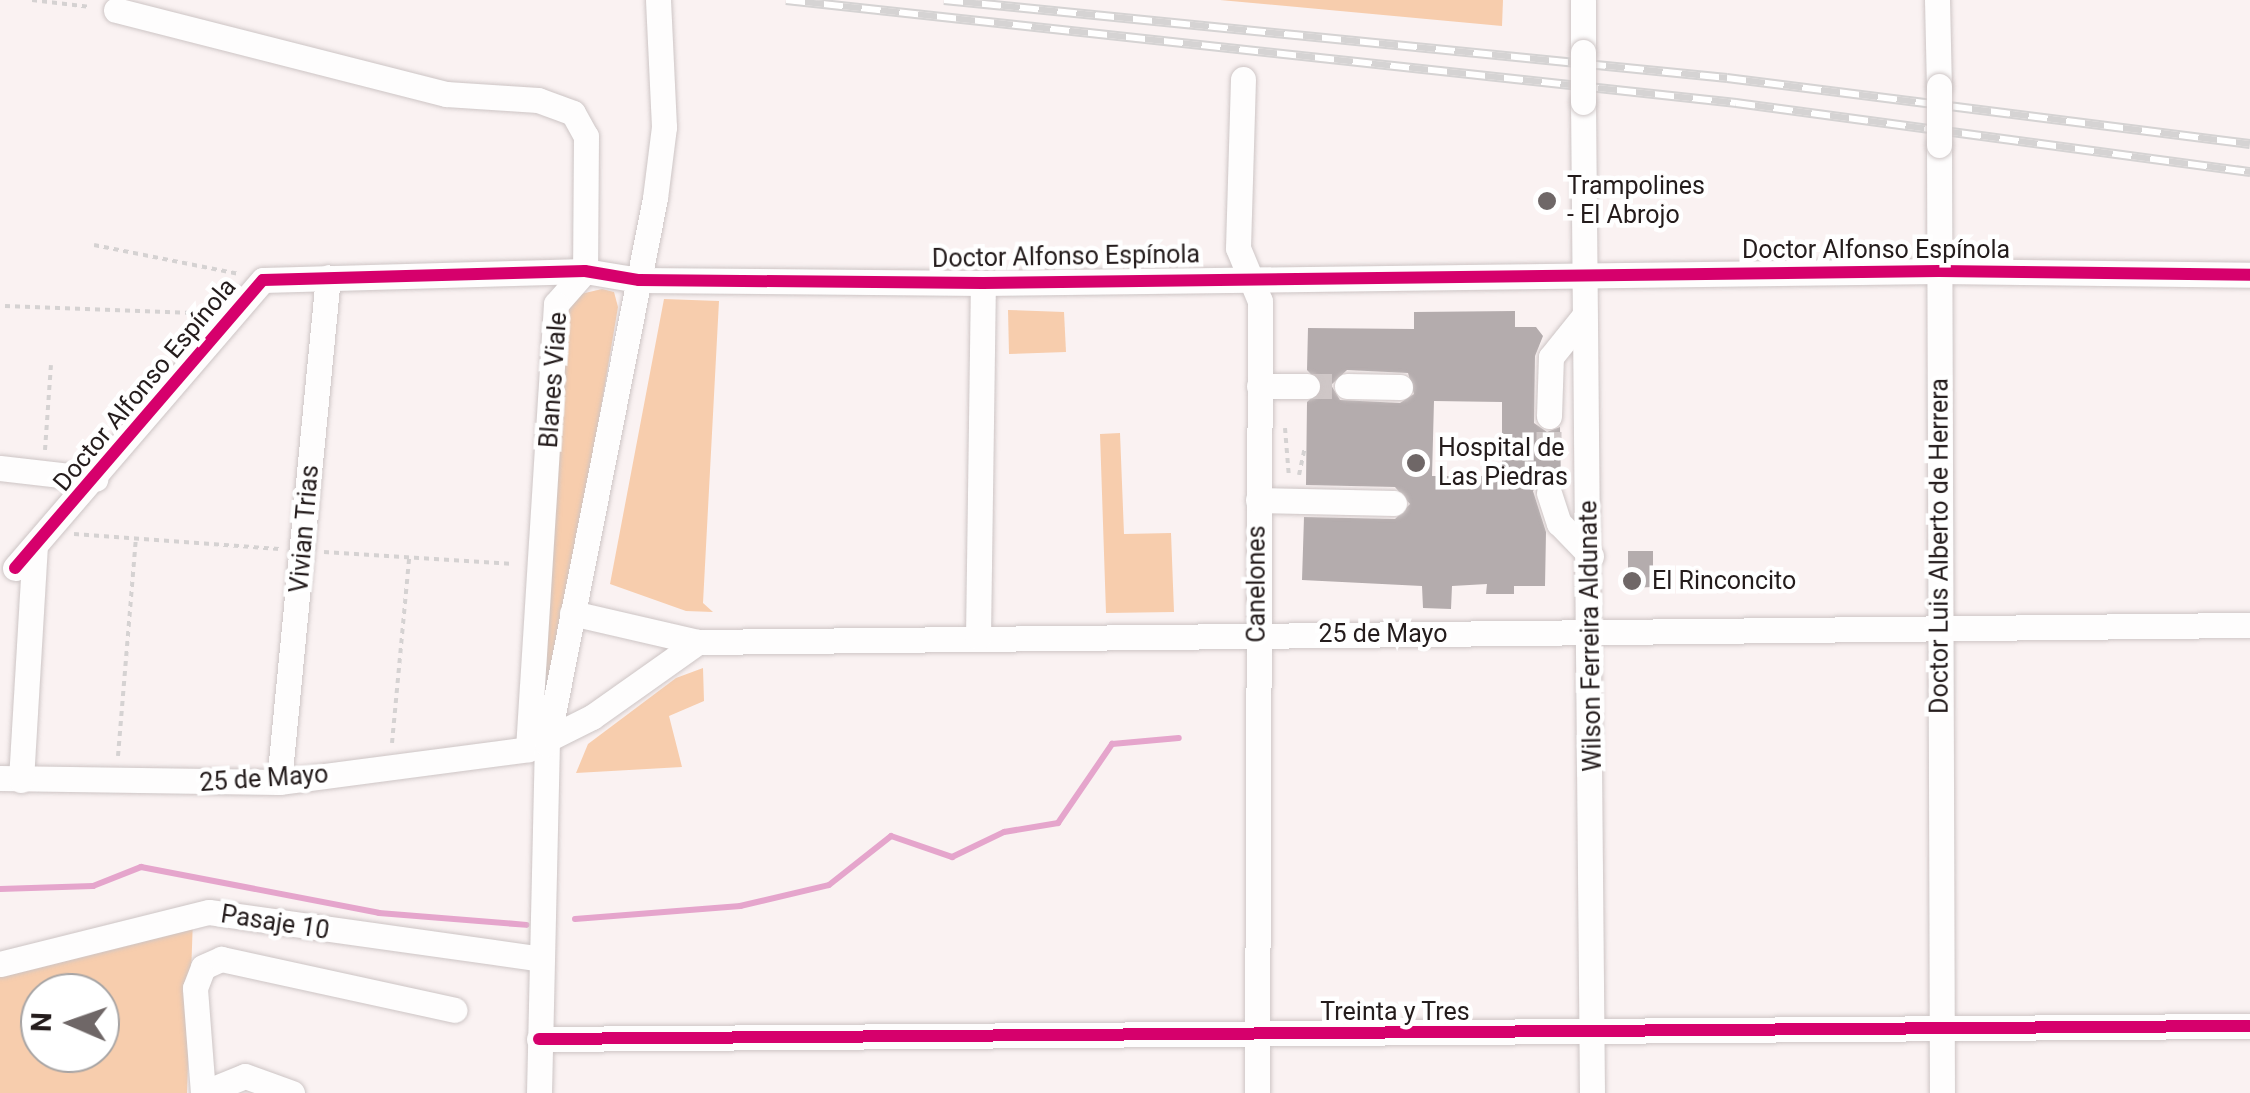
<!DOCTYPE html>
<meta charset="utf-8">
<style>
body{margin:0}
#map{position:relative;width:2250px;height:1093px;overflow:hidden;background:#faf2f2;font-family:Roboto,sans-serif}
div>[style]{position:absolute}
.green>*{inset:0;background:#f7cdad}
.stream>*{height:6px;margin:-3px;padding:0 3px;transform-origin:3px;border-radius:3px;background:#e5a5cc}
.building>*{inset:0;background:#b4acad}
.minor-tunnel>*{height:25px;margin-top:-12.5px;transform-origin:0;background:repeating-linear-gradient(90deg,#cfc7c7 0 25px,transparent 0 37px)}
.path>*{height:4px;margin-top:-2px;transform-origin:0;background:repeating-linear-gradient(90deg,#d5d2d2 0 5px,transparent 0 10px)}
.roads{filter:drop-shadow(0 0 2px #cdc5c5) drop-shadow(0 0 2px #cdc5c5)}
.minor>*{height:25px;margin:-12.5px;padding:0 12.5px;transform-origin:12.5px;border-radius:12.5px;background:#fefdfd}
.rail>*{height:10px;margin-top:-5px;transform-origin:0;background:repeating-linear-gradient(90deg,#fff 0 19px,#d5d3d3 0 38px);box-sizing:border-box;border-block:2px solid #d5d3d3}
.bridges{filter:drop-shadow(0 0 2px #cdc5c5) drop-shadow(0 0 2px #cdc5c5)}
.minor-bridge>*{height:25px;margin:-12.5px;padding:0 12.5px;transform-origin:12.5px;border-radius:12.5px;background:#fefdfd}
.cycleway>*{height:12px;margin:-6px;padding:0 6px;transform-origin:6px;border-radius:6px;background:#d6006c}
.dots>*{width:28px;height:28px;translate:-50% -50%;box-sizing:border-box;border:5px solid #fff;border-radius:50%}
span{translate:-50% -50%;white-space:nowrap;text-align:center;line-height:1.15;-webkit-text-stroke:9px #fff;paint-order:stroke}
.poi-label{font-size:25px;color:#241c1c}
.left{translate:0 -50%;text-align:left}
.street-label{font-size:25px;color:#241c1c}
.north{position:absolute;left:20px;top:973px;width:100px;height:100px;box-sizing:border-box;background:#fff;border:2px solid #a7a4a4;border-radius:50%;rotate:272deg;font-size:28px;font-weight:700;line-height:40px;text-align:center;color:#241c1c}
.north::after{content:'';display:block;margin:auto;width:35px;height:45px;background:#6f6767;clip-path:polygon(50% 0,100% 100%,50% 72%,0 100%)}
</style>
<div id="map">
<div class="green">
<i style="clip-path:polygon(1220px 0,1503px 0,1502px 26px)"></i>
<i style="clip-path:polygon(602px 289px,614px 292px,618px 307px,551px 705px,541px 722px,568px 297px)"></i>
<i style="clip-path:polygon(664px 299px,719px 301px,703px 603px,713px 612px,686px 611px,610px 584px)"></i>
<i style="clip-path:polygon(1008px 310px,1064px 312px,1066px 352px,1009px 354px)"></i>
<i style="clip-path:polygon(1120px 433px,1124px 534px,1171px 533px,1174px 612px,1106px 613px,1100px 434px)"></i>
<i style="clip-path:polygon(703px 668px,704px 701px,669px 716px,682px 767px,576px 773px,588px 744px,676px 678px)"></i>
<i style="clip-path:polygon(evenodd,193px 918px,187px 1093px,0 1093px,0 974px,193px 918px,40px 993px,100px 993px,100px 1053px,40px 1053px,40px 993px)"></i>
</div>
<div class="stream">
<i style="left:0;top:889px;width:93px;rotate:-1.8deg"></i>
<i style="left:93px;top:886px;width:52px;rotate:-21.6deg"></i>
<i style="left:141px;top:867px;width:242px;rotate:10.9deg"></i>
<i style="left:379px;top:913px;width:148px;rotate:4.6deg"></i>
<i style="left:575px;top:919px;width:166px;rotate:-4.5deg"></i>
<i style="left:740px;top:906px;width:91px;rotate:-13.3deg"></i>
<i style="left:829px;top:885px;width:79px;rotate:-38.3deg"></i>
<i style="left:891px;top:836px;width:65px;rotate:19deg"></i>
<i style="left:952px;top:857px;width:58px;rotate:-25.7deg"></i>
<i style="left:1004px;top:832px;width:55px;rotate:-9.5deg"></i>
<i style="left:1058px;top:823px;width:96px;rotate:-55.6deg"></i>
<i style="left:1112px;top:744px;width:67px;rotate:-5.1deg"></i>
</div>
<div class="building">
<i style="clip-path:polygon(evenodd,1515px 311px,1515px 327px,1536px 327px,1543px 336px,1535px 356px,1534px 423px,1547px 432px,1560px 427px,1561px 483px,1545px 477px,1533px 491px,1546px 532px,1545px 586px,1514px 586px,1514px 594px,1486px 594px,1487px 584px,1452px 586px,1451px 609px,1423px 608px,1422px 586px,1302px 580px,1304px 517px,1395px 519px,1410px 504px,1395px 487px,1306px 485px,1307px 402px,1323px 387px,1307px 370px,1308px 328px,1414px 329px,1414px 312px,1515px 311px,1347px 370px,1408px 373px,1414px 394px,1400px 403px,1340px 400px,1331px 385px,1347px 370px,1515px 311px,1434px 401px,1502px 402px,1502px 476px,1432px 476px,1434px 401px)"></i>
<i style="clip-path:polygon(1628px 551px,1653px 551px,1653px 587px,1628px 588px)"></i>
</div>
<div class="minor-tunnel">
<i style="left:1307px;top:386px;width:40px"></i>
<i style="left:1549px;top:493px;width:77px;rotate:-90deg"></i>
</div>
<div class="path">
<i style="left:32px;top:0;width:59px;rotate:6.8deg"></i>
<i style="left:94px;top:245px;width:148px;rotate:11.3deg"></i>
<i style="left:5px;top:306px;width:195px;rotate:2.1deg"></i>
<i style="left:1285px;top:428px;width:50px;rotate:85.4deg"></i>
<i style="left:45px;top:450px;width:85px;rotate:-86deg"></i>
<i style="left:1299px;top:475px;width:29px;rotate:-78deg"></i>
<i style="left:74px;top:534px;width:206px;rotate:4.2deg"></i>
<i style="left:324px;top:552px;width:190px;rotate:3.6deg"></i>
<i style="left:392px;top:743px;width:186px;rotate:-84.7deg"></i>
<i style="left:118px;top:756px;width:219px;rotate:-85.3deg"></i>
</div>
<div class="roads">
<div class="minor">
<i style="left:1937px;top:0;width:86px;rotate:88.7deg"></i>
<i style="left:116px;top:10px;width:341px;rotate:14.3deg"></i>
<i style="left:446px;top:94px;width:92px;rotate:3.7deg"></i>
<i style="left:538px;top:100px;width:37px;rotate:20deg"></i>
<i style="left:573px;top:113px;width:26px;rotate:61deg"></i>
<i style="left:586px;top:136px;width:135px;rotate:90.4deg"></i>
<i style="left:585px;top:271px;width:44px;rotate:131.3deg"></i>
<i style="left:556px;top:304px;width:446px;rotate:93.6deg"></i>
<i style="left:528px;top:749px;width:72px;rotate:-26.6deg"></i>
<i style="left:592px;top:717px;width:130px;rotate:-35.3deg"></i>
<i style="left:1583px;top:52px;width:52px;rotate:-90deg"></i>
<i style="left:1243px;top:79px;width:169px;rotate:91.7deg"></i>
<i style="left:1238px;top:248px;width:57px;rotate:67.5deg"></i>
<i style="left:1260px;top:301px;width:792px;rotate:90.22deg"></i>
<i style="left:1583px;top:102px;width:991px;rotate:89.48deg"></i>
<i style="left:1939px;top:145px;width:948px;rotate:89.82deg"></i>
<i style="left:1259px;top:386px;width:48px"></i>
<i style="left:1347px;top:386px;width:53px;rotate:1.1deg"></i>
<i style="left:1549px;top:416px;width:59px;rotate:-88.1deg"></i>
<i style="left:1551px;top:357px;width:51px;rotate:-51.3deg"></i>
<i style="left:0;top:468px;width:96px;rotate:6.6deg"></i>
<i style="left:1549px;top:493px;width:32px;rotate:72deg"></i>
<i style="left:1559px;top:523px;width:46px;rotate:45.9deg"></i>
<i style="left:1258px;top:500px;width:136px;rotate:1.3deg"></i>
<i style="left:15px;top:568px;width:380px;rotate:-49.3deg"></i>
<i style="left:263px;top:280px;width:322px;rotate:-1.6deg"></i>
<i style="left:585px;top:271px;width:55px;rotate:9.5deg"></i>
<i style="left:639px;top:280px;width:344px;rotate:0.5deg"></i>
<i style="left:983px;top:283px;width:956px;rotate:-0.72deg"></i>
<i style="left:1939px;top:271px;width:311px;rotate:0.7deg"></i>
<i style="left:572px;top:613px;width:129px;rotate:13deg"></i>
<i style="left:698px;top:642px;width:1552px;rotate:-0.63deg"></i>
<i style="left:978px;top:637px;width:354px;rotate:-89.2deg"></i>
<i style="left:0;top:778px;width:279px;rotate:0.8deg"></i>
<i style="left:279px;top:782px;width:251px;rotate:-7.5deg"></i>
<i style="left:21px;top:780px;width:234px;rotate:-86.6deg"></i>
<i style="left:279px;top:782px;width:507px;rotate:-84.46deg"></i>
<i style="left:0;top:964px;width:215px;rotate:-14deg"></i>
<i style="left:209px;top:912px;width:336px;rotate:8deg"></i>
<i style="left:539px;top:1039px;width:1711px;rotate:-0.44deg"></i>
<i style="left:203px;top:1093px;width:105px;rotate:-94.4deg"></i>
<i style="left:195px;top:988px;width:22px;rotate:-69deg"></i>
<i style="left:203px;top:967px;width:20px;rotate:-24deg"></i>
<i style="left:221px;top:959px;width:239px;rotate:12.3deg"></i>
<i style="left:203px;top:1093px;width:45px;rotate:-22deg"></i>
<i style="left:245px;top:1076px;width:50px;rotate:19.9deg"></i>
<i style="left:539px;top:1093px;width:349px;rotate:-88.7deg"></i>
<i style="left:547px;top:744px;width:557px;rotate:-78.81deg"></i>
<i style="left:655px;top:198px;width:72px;rotate:-82.8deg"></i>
<i style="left:664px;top:127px;width:127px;rotate:-92.7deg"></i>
</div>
</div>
<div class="rail">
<i style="left:786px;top:0;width:956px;rotate:6.19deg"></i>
<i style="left:1736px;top:103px;width:519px;rotate:7.65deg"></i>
<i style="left:944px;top:0;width:787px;rotate:5.69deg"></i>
<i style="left:1727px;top:78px;width:527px;rotate:7.19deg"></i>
</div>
<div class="bridges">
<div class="minor-bridge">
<i style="left:1583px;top:52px;width:50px;rotate:90deg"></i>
<i style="left:1939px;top:86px;width:59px;rotate:90deg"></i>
</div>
</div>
<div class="cycleway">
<i style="left:15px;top:568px;width:380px;rotate:-49.3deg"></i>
<i style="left:263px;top:280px;width:322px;rotate:-1.6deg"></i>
<i style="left:585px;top:271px;width:55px;rotate:9.5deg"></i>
<i style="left:639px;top:280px;width:344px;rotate:0.5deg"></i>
<i style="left:983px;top:283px;width:956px;rotate:-0.72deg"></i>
<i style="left:1939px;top:271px;width:311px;rotate:0.7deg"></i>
<i style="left:539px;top:1039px;width:1711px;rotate:-0.44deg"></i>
</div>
<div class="dots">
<i style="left:1547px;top:201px;background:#6f6767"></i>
<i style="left:1416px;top:463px;background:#6f6767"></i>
<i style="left:1632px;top:581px;background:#6f6767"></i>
</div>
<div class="poi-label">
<span class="left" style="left:1567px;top:201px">Trampolines<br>- El Abrojo</span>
<span class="left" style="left:1438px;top:463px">Hospital de<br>Las Piedras</span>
<span class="left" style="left:1652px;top:581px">El Rinconcito</span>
</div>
<div class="street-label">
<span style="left:1876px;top:250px">Doctor Alfonso Espínola</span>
<span style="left:1066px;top:257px;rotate:-1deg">Doctor Alfonso Espínola</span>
<span style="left:554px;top:380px;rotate:-86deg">Blanes Viale</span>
<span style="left:145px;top:385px;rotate:-50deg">Doctor Alfonso Espínola</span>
<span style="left:305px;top:529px;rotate:-85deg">Vivian Trias</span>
<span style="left:1940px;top:546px;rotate:-90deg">Doctor Luis Alberto de Herrera</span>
<span style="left:1257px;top:584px;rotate:-90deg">Canelones</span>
<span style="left:1383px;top:634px">25 de Mayo</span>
<span style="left:1591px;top:636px;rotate:-91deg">Wilson Ferreira Aldunate</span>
<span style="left:264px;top:779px;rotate:-4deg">25 de Mayo</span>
<span style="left:275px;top:923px;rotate:9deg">Pasaje 10</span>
<span style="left:1395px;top:1012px">Treinta y Tres</span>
</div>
<div class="north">N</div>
</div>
